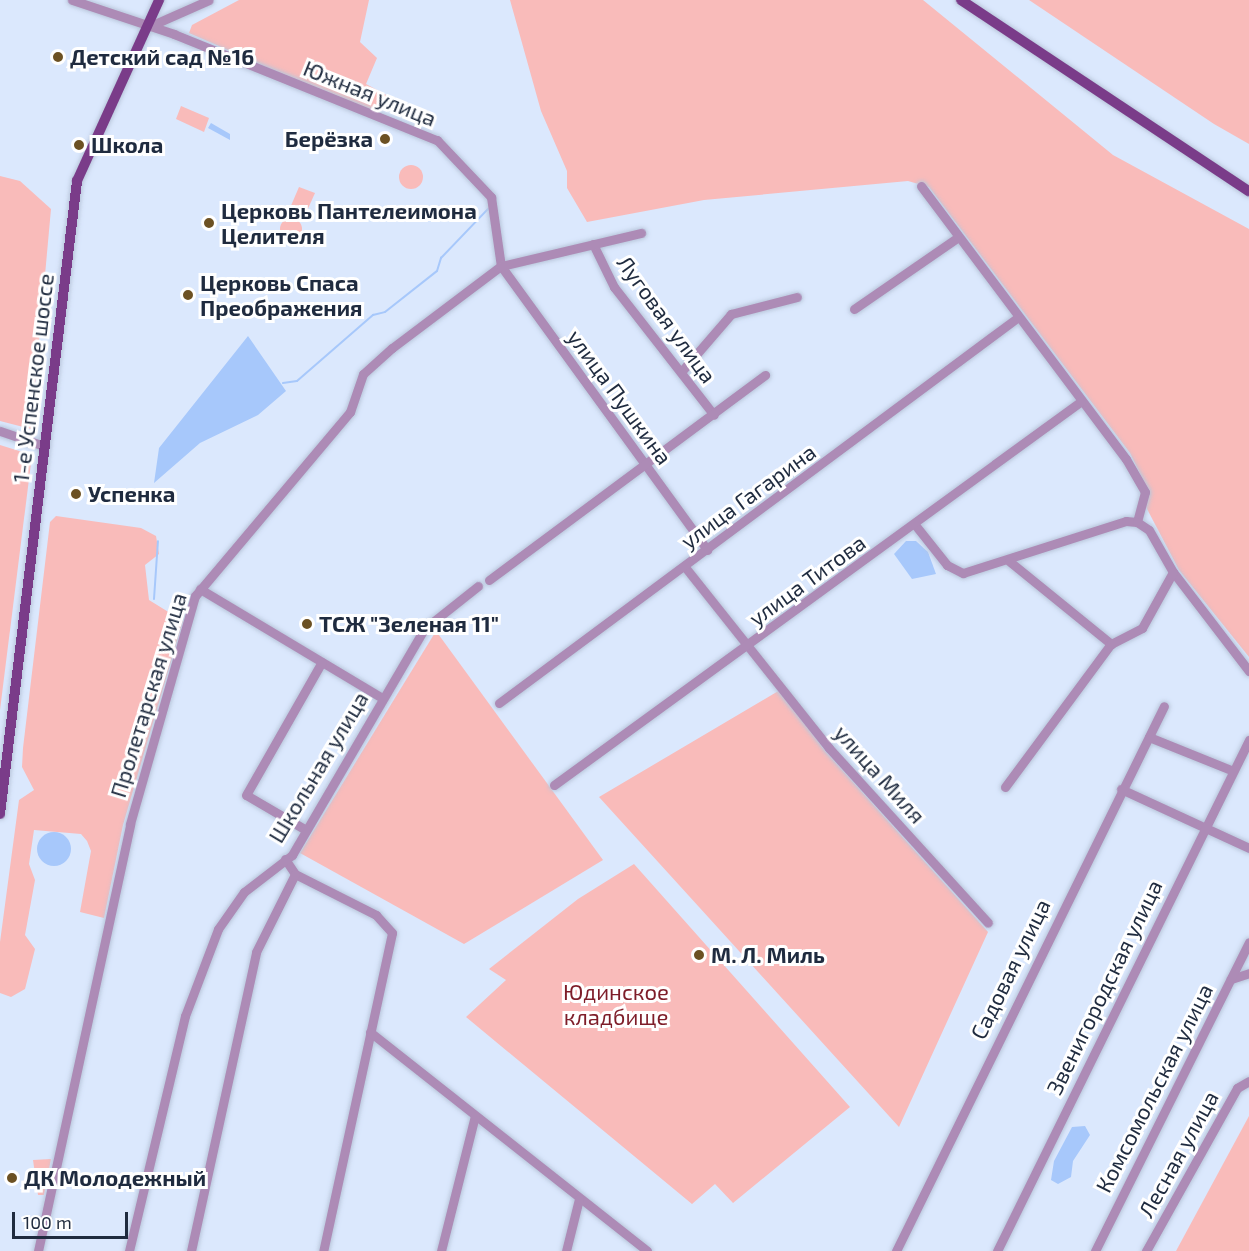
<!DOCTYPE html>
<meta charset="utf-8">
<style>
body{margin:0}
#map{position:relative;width:1249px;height:1251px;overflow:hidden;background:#dbe8fd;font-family:"Exo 2",sans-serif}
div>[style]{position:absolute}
.green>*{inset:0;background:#f9bbba}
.round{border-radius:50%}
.water>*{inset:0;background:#a7c8fb}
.stream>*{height:2px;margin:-1px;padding:0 1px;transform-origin:1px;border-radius:1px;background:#a7c8fb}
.roads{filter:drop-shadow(0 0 2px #b9c6db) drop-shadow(0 0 2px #b9c6db)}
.minor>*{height:9px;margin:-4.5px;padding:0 4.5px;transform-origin:4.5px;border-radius:4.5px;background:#ad8bb6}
.major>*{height:10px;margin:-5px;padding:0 5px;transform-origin:5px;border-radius:5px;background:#7a3c89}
.dots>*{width:16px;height:16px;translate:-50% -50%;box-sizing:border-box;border:3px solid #fff;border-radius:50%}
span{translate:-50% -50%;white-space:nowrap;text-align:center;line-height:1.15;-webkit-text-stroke:6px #fff;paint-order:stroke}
.poi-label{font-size:22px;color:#1f2b3f;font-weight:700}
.left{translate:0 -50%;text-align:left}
.right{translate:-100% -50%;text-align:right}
.street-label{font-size:22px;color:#1f2b3f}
.park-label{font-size:22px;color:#7e1d29}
.scale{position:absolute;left:12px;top:1212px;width:116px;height:27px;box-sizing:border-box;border:3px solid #1f2b3f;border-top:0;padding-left:8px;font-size:18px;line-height:21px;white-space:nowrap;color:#1f2b3f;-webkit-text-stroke:4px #fff;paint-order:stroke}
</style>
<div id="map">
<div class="green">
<i style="clip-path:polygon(239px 0,369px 0,360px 42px,377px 58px,366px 84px,390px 97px,374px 114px,189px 33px,192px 25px)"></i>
<i style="clip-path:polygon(510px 0,923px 0,1113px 155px,1249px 229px,1249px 657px,1179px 570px,1146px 507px,1149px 492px,1130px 453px,929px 187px,908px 181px,704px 200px,587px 222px,567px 188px,567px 171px,541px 111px)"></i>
<i style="clip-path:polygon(1029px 0,1249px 0,1249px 144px,1214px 124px)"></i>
<i style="clip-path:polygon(181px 106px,209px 118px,204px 132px,176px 119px)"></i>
<i class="round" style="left:399px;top:165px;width:24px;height:24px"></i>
<i style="clip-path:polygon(0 176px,20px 181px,51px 209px,31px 429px,0 421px)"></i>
<i style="clip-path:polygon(299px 187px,315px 193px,302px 222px,287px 215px)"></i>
<i class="round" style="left:280px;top:218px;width:22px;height:22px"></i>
<i style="clip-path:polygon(0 445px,32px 455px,0 710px)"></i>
<i style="clip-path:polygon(56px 516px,141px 528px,156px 536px,159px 554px,145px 565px,149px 600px,183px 621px,123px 825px,104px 918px,80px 912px,91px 851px,87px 841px,81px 834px,34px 830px,29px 864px,35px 880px,25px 935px,35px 949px,25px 989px,11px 997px,0 993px,0 942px,19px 800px,34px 790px,22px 767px,23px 748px,50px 522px)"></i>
<i style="clip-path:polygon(436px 631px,603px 860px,464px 944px,300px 853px)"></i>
<i style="clip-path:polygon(780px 690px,825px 751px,988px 932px,899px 1127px,599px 797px)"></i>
<i style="clip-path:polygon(634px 864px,850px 1107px,733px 1203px,715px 1184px,692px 1204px,466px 1017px,506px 980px,489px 969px,578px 899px)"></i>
<i style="clip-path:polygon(1249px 1116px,1249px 1251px,1176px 1251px)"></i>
<i style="clip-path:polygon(51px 1159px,44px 1195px,38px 1195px,33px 1160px)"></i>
</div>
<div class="water">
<i style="clip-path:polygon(211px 123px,230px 134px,230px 140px,208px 128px)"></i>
<i style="clip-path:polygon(248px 336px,286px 391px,258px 415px,200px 443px,154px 483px,159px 448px)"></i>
<i style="clip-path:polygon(906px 541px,916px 541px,928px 552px,936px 574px,912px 579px,894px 554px)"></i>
<i class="round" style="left:37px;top:832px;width:34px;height:34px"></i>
<i style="clip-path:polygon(1085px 1126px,1090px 1135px,1073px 1161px,1071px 1177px,1058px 1184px,1051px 1180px,1054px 1161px,1072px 1127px)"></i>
</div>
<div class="stream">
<i style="left:283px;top:383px;width:14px;rotate:-8deg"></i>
<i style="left:297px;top:381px;width:101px;rotate:-41deg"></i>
<i style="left:373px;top:315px;width:12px;rotate:-14deg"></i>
<i style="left:385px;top:312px;width:66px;rotate:-38.3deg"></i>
<i style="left:437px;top:271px;width:14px;rotate:-73deg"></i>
<i style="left:441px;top:258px;width:68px;rotate:-46.2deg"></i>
<i style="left:154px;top:599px;width:58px;rotate:-86.1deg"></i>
</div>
<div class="roads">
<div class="minor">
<i style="left:72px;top:0;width:108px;rotate:18.4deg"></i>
<i style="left:174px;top:34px;width:284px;rotate:22deg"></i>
<i style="left:437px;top:140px;width:79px;rotate:46.5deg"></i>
<i style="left:491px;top:197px;width:70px;rotate:81.8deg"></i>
<i style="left:501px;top:266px;width:351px;rotate:54deg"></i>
<i style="left:150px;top:26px;width:64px;rotate:-23.8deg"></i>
<i style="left:921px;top:186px;width:341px;rotate:53.1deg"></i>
<i style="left:1126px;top:459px;width:38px;rotate:60deg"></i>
<i style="left:1145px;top:492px;width:31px;rotate:105deg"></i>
<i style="left:593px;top:244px;width:48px;rotate:64deg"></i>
<i style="left:614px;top:287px;width:162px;rotate:52deg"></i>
<i style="left:854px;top:309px;width:125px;rotate:-34.6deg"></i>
<i style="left:681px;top:372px;width:77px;rotate:-49.2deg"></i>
<i style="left:731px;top:314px;width:68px;rotate:-14.4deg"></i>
<i style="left:0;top:431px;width:46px;rotate:18.8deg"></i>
<i style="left:916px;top:526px;width:50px;rotate:51.5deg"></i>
<i style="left:947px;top:565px;width:18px;rotate:27deg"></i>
<i style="left:963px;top:573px;width:171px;rotate:-17.7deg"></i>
<i style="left:1126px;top:521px;width:11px;rotate:5deg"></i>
<i style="left:1137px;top:522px;width:14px;rotate:34deg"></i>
<i style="left:1149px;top:530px;width:48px;rotate:60.3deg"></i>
<i style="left:1173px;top:572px;width:125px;rotate:52.5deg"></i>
<i style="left:1009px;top:561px;width:132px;rotate:39.1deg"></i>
<i style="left:685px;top:567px;width:231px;rotate:51.5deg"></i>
<i style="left:829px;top:748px;width:236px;rotate:47.7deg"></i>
<i style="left:489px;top:580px;width:344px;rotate:-36.6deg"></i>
<i style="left:200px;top:589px;width:212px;rotate:30.9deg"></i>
<i style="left:499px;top:703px;width:645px;rotate:-36.62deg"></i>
<i style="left:1149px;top:737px;width:88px;rotate:21.9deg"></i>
<i style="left:554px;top:785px;width:651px;rotate:-36.06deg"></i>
<i style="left:1005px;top:787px;width:178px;rotate:-53.5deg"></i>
<i style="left:1111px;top:644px;width:35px;rotate:-27deg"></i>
<i style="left:1142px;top:628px;width:64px;rotate:-61deg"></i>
<i style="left:1121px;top:789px;width:141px;rotate:24.7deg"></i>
<i style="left:306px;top:830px;width:69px;rotate:-149.7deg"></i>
<i style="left:246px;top:795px;width:153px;rotate:-60.3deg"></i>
<i style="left:285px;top:859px;width:18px;rotate:56deg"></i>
<i style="left:295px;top:874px;width:91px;rotate:26.8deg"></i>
<i style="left:376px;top:915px;width:24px;rotate:48deg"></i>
<i style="left:392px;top:933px;width:325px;rotate:102.2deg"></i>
<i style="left:1231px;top:979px;width:19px;rotate:-18deg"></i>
<i style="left:370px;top:1032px;width:353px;rotate:38.3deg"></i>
<i style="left:38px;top:1251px;width:437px;rotate:-77.8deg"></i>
<i style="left:130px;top:824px;width:237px;rotate:-74.1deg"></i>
<i style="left:195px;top:596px;width:241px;rotate:-49.9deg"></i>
<i style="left:350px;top:412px;width:40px;rotate:-71.1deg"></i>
<i style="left:363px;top:374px;width:39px;rotate:-42deg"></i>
<i style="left:392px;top:348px;width:136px;rotate:-37deg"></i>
<i style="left:501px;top:266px;width:144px;rotate:-13.3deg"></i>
<i style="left:129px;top:1251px;width:242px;rotate:-76.6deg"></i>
<i style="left:185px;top:1016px;width:93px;rotate:-69.2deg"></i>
<i style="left:218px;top:929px;width:45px;rotate:-54.9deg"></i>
<i style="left:244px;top:892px;width:61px;rotate:-37.6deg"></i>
<i style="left:292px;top:855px;width:262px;rotate:-59.7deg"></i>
<i style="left:424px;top:629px;width:69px;rotate:-38.5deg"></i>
<i style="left:191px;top:1251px;width:306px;rotate:-77.7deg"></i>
<i style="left:256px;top:952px;width:87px;rotate:-63.4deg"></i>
<i style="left:441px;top:1251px;width:139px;rotate:-75.9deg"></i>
<i style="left:566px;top:1251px;width:54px;rotate:-76deg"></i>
<i style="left:896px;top:1251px;width:607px;rotate:-63.81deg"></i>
<i style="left:997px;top:1251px;width:570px;rotate:-63.75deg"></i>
<i style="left:1095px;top:1251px;width:345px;rotate:-63.5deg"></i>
<i style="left:1146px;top:1251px;width:187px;rotate:-60.8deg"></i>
<i style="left:1237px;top:1088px;width:14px;rotate:-30deg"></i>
</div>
<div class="major">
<i style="left:961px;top:0;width:346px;rotate:33.6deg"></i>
<i style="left:0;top:814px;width:638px;rotate:-83.06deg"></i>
<i style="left:77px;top:181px;width:199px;rotate:-65.6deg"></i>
</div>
</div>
<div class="dots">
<i style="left:58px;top:57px;background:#6c5123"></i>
<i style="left:385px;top:139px;background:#6c5123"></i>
<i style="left:79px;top:145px;background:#6c5123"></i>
<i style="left:209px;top:223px;background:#6c5123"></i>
<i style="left:188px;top:295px;background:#6c5123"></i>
<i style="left:76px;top:494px;background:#6c5123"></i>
<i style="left:307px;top:624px;background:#6c5123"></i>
<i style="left:699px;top:955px;background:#6c5123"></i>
<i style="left:12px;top:1178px;background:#6c5123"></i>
</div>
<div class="poi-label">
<span class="left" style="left:70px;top:57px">Детский сад №16</span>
<span class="right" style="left:373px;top:139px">Берёзка</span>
<span class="left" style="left:91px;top:145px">Школа</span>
<span class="left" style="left:221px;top:223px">Церковь Пантелеимона<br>Целителя</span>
<span class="left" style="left:200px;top:295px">Церковь Спаса<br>Преображения</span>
<span class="left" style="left:88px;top:494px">Успенка</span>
<span class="left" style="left:319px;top:624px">ТСЖ "Зеленая 11"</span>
<span class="left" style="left:711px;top:955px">М. Л. Миль</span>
<span class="left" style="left:24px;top:1178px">ДК Молодежный</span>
</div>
<div class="street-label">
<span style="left:370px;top:93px;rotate:22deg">Южная улица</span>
<span style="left:667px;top:319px;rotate:54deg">Луговая улица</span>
<span style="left:33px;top:378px;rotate:-83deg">1-е Успенское шоссе</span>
<span style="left:620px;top:397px;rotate:54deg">улица Пушкина</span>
<span style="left:748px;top:496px;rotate:-36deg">улица Гагарина</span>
<span style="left:807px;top:580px;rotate:-36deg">улица Титова</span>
<span style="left:148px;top:695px;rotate:-73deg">Пролетарская улица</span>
<span style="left:318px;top:767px;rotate:-59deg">Школьная улица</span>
<span style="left:880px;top:774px;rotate:48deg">улица Миля</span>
<span style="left:1010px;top:969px;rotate:-64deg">Садовая улица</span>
<span style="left:1104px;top:987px;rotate:-64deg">Звенигородская улица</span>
<span style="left:1154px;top:1088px;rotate:-63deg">Комсомольская улица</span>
<span style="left:1178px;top:1154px;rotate:-61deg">Лесная улица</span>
</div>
<div class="park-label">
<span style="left:616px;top:1004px">Юдинское<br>кладбище</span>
</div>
<div class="scale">100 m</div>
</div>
